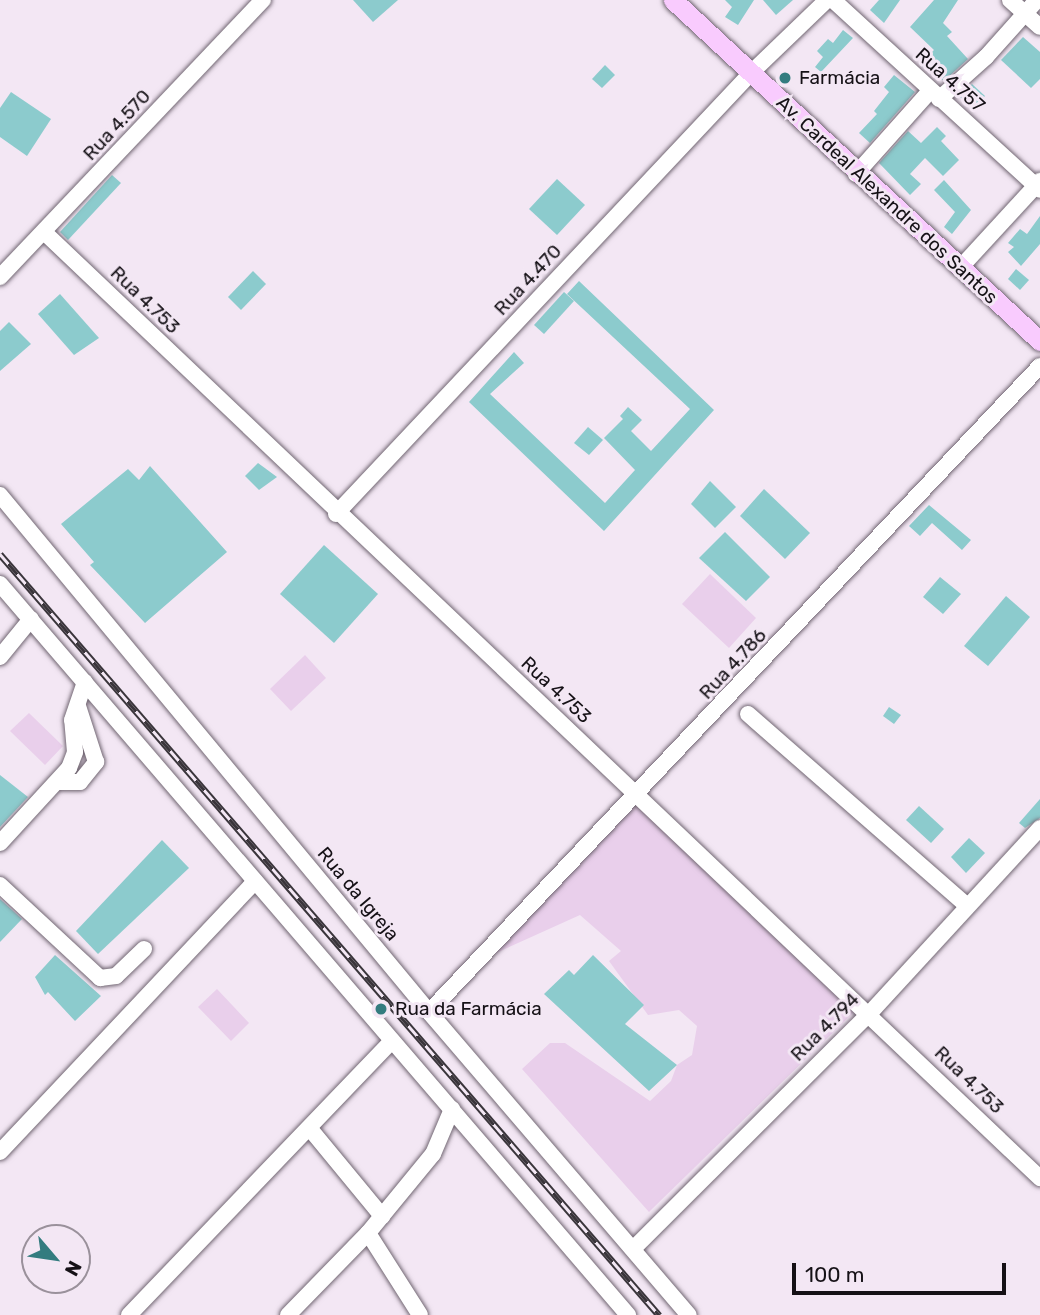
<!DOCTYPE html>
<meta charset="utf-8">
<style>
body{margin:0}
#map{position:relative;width:1040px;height:1315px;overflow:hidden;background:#f3e7f4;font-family:Rubik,sans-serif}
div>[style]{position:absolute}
.green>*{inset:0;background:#e9cfeb}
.building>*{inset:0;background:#8ccbcd}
.roads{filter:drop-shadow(0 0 2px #716672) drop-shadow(0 0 2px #716672)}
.minor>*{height:16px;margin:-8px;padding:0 8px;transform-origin:8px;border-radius:8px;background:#fff}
.major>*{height:19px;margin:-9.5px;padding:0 9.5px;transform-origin:9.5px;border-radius:9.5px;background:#f9cbfe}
.rail>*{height:7px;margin-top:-3.5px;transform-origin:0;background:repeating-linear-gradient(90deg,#f3e7f4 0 13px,#3a353b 0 26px);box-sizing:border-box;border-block:2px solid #3a353b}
.dots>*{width:19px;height:19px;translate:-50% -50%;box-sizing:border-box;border:4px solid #f3e7f4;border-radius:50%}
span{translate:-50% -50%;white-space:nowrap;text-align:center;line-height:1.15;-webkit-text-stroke:6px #f3e7f4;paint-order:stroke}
.poi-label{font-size:19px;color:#151116}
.left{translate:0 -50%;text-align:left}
.street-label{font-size:19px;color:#151116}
.north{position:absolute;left:21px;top:1224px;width:70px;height:70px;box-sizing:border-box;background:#f3e7f4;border:2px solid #9a919b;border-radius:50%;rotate:119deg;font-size:19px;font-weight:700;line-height:28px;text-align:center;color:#151116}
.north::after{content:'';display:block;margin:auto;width:24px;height:32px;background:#337c7f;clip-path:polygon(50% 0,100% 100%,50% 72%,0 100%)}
.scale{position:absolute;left:792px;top:1263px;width:214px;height:32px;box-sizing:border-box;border:4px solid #151116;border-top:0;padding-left:9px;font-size:21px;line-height:24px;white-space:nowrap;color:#151116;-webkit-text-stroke:5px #f3e7f4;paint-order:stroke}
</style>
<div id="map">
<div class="green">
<i style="clip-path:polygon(710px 574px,756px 618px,729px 648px,682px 604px)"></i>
<i style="clip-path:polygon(305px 655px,326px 678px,291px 711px,270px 689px)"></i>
<i style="clip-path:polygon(29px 713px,63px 746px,45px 765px,10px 731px)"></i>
<i style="clip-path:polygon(638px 796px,857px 1009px,649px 1212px,522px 1069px,550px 1043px,565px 1043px,650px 1101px,671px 1081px,677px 1065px,692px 1055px,697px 1026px,679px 1010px,648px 1015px,609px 961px,621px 951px,580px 915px,496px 953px)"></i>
<i style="clip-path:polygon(217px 989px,249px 1023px,231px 1041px,198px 1007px)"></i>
</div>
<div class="building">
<i style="clip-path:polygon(353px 0,398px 0,373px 22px)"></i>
<i style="clip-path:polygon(725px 0,754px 0,738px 25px,725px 17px,732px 7px)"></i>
<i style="clip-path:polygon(763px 0,793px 0,776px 15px)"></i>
<i style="clip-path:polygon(879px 0,900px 0,884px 23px,870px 10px)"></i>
<i style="clip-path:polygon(934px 0,958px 0,943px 23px,952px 32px,947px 36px,968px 59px,944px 81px,919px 64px,934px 50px,910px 27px)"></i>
<i style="clip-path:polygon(843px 30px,853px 38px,821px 72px,815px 67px,823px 57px,817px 51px,828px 39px,833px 43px)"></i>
<i style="clip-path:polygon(1023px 37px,1040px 52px,1040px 79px,1031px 88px,1001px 60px)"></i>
<i style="clip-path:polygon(605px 65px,615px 75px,602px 88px,592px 79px)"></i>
<i style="clip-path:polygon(894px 75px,915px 92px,870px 143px,859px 133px,877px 114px,874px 111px,889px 92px,884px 87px)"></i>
<i style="clip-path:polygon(972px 84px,985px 96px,973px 109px,959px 96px)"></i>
<i style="clip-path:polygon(11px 92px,51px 119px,27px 156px,0 137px,0 108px)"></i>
<i style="clip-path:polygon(937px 127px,946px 136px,941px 141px,959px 160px,943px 176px,925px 158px,910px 174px,921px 184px,910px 195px,879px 163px,908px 131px,921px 143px)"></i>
<i style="clip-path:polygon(112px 175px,121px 183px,68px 240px,60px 232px)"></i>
<i style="clip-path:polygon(557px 179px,585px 205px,557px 235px,529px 209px)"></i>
<i style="clip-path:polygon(944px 180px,971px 210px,952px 234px,944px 227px,955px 212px,934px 190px)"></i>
<i style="clip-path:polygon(1040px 216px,1040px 244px,1021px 266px,1008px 252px,1014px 247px,1008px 243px,1020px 229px,1027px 234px)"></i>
<i style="clip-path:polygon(1016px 269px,1029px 280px,1020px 290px,1008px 279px)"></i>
<i style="clip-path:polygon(253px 271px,266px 284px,241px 310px,228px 297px)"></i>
<i style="clip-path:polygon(579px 281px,714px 410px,604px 531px,469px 402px,514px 352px,524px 363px,490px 394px,605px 503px,635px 470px,604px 438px,623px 419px,620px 416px,628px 407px,642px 420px,631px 431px,651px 451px,690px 409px,567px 294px)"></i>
<i style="clip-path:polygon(564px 292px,574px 301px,544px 334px,534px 325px)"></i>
<i style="clip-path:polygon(60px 294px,99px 338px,74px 355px,38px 314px)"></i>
<i style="clip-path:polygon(9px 322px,31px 344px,0 371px,0 331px)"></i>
<i style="clip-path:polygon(588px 427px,603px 440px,589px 455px,574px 443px)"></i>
<i style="clip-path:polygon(258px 463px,277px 477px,259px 490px,245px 476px)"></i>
<i style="clip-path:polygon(150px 466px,227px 552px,145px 623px,90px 565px,94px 562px,61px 524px,128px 469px,139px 480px)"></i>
<i style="clip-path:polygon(710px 481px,736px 507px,715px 528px,691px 504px)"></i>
<i style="clip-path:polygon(764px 489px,810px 533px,785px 559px,740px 516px)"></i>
<i style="clip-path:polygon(929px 505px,971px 540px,962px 550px,932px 523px,920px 536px,909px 526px)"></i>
<i style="clip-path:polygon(725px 532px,770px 577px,746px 601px,699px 558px)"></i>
<i style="clip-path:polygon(324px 545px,378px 594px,334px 643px,280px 594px)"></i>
<i style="clip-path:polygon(940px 577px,961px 594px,943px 614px,923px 597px)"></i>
<i style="clip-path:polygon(1006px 596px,1030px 617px,988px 666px,964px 646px)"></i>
<i style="clip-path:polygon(889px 707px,901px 715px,894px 724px,883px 716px)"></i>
<i style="clip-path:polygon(0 775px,28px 797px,0 827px)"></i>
<i style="clip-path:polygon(1040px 799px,1040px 818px,1025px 828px,1019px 823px)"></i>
<i style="clip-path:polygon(919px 806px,944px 829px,931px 843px,906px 820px)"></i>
<i style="clip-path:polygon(969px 838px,985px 853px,966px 873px,951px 857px)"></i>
<i style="clip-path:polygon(162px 840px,189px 868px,98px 954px,76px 931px)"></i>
<i style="clip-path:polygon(0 899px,22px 919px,0 942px)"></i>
<i style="clip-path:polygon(55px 955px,101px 996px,75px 1021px,48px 992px,45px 995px,35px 977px)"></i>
<i style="clip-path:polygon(593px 955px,644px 1005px,625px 1024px,677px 1065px,649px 1091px,544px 994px,569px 970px,574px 975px)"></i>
</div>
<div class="roads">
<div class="minor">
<i style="left:833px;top:0;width:281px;rotate:42.5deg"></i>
<i style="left:1010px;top:0;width:40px;rotate:42deg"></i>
<i style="left:939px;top:99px;width:63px;rotate:-41.8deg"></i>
<i style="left:986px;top:57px;width:76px;rotate:-48.2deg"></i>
<i style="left:856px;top:174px;width:111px;rotate:-48.3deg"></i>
<i style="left:44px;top:232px;width:1374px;rotate:43.53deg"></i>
<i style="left:961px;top:267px;width:117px;rotate:-47.4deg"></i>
<i style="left:0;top:277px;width:382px;rotate:-46.5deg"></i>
<i style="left:0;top:495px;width:672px;rotate:50.31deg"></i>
<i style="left:429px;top:1012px;width:399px;rotate:49.4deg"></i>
<i style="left:336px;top:514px;width:604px;rotate:-46.74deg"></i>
<i style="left:750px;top:74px;width:107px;rotate:-43.9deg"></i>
<i style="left:0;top:584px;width:964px;rotate:49.33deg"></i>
<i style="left:0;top:657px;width:49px;rotate:-50.8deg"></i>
<i style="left:748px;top:714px;width:290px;rotate:41.2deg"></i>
<i style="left:59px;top:782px;width:21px"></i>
<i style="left:80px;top:782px;width:26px;rotate:-51deg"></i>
<i style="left:96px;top:762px;width:59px;rotate:-107.8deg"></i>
<i style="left:0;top:843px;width:102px;rotate:-47.4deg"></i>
<i style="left:69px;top:768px;width:17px;rotate:-69deg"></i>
<i style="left:75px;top:752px;width:32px;rotate:-95deg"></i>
<i style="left:72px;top:720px;width:40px;rotate:-71.1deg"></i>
<i style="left:0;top:885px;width:137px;rotate:42.9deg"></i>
<i style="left:100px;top:978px;width:16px;rotate:-7deg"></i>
<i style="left:116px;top:976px;width:39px;rotate:-44deg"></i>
<i style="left:429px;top:1012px;width:889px;rotate:-46.59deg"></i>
<i style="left:311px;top:1130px;width:112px;rotate:50.5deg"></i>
<i style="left:0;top:1152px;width:372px;rotate:-46.7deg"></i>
<i style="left:368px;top:1233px;width:97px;rotate:57.6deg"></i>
<i style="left:633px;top:1249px;width:334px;rotate:-44.9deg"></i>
<i style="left:870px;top:1013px;width:251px;rotate:-47.4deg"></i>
<i style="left:129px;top:1315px;width:380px;rotate:-46.2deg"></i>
<i style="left:288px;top:1315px;width:115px;rotate:-45.7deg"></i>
<i style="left:368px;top:1233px;width:102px;rotate:-50.6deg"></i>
<i style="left:433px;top:1154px;width:49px;rotate:-67.1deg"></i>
</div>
<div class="major">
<i style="left:673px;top:0;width:501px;rotate:42.9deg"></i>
</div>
</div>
<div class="rail">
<i style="left:0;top:554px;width:1007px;rotate:49.11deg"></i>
</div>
<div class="dots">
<i style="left:785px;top:78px;background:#337c7f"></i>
<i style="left:381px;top:1009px;background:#337c7f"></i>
</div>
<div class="poi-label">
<span class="left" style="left:799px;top:78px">Farmácia</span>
<span class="left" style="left:395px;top:1009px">Rua da Farmácia</span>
</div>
<div class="street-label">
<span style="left:950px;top:80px;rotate:42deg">Rua 4.757</span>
<span style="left:117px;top:125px;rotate:-47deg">Rua 4.570</span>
<span style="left:887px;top:200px;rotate:43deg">Av. Cardeal Alexandre dos Santos</span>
<span style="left:528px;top:280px;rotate:-47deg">Rua 4.470</span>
<span style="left:145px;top:300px;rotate:44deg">Rua 4.753</span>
<span style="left:733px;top:664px;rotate:-47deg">Rua 4.786</span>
<span style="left:556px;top:690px;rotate:43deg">Rua 4.753</span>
<span style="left:358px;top:894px;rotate:50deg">Rua da Igreja</span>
<span style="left:825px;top:1027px;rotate:-45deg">Rua 4.794</span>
<span style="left:969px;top:1080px;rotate:44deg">Rua 4.753</span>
</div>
<div class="north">N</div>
<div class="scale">100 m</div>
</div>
